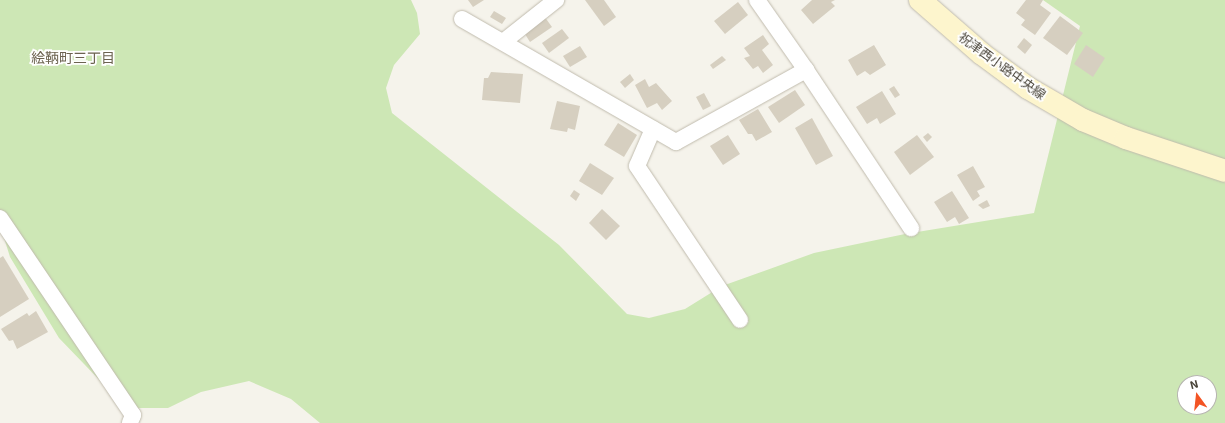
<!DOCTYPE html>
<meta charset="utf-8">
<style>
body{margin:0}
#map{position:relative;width:1225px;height:423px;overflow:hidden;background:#f5f3eb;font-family:"Exo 2","Noto Sans JP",sans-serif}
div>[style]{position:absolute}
.green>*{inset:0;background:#cde7b5}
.building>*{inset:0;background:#d6cfc0}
.roads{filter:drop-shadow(0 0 1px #c0bbad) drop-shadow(0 0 1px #c0bbad)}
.street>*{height:16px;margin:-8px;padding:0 8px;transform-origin:8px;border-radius:8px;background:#fff}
.secondary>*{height:22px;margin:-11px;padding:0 11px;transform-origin:11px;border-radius:11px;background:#fdf5cd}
span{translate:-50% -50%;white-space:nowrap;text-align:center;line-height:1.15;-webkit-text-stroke:3.5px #fff;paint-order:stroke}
.street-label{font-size:13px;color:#494439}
.neighbourhood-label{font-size:14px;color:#6c6350}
.north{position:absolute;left:1177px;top:375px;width:40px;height:40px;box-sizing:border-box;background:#fff;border:1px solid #b6b4b0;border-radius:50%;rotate:345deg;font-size:11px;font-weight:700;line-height:16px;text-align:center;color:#494439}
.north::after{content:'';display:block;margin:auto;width:14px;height:18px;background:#f35424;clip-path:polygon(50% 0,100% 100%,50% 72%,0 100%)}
</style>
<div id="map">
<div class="green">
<i style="clip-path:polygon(evenodd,0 0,411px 0,417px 13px,420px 34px,394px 65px,386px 88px,392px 113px,559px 245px,627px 314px,649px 318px,685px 309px,722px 286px,814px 253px,905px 234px,1034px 213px,1080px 26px,1043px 0,1225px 0,1225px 423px,320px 423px,291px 399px,249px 381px,201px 392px,168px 408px,136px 408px,110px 391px,59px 338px,10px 257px,0 225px,0 0,1185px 383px,1209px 383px,1209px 407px,1185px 407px,1185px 383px)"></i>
</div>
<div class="building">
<i style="clip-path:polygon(468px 0,484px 0,473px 7px)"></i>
<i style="clip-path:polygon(585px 0,604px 0,616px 17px,604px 26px)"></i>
<i style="clip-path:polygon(812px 0,835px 0,831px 2px,835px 6px,813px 24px,801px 10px)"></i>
<i style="clip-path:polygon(1026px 0,1043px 0,1040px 5px,1051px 13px,1035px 35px,1021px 25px,1025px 20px,1016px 13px)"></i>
<i style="clip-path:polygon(738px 2px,748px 15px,725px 34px,714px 21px)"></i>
<i style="clip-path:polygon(494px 11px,506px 18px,502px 24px,490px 17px)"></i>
<i style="clip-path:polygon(544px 16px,552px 27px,530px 42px,523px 31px)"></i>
<i style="clip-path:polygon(1060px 16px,1083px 33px,1067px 55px,1043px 38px)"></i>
<i style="clip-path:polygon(562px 29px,569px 38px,549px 53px,542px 43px)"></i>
<i style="clip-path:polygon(763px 35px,769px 44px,762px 50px,773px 65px,763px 73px,758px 66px,753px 69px,744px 58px,750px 56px,744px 48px)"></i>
<i style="clip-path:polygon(1024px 38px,1032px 45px,1025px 54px,1017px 47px)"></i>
<i style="clip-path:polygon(874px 45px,886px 65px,870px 75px,865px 71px,857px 76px,848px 60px)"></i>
<i style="clip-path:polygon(1086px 45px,1105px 58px,1093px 77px,1074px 64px)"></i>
<i style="clip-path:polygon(580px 46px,587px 57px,570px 67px,563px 56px)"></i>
<i style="clip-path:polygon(722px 56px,726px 60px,713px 69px,710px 65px)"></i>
<i style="clip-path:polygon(491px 72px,523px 74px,520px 103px,482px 100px,484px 78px,488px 78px)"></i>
<i style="clip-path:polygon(630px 74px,634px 80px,625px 88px,620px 82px)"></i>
<i style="clip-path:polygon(645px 79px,649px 87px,656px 83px,672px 101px,662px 110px,657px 103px,647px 108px,635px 85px)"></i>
<i style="clip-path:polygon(894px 86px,900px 95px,895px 98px,889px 89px)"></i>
<i style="clip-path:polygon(795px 90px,805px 105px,779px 123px,768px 107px)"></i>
<i style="clip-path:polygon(882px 91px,896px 114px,880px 124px,877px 118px,867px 124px,856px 107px)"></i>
<i style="clip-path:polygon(704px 93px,711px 106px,703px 110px,696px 97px)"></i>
<i style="clip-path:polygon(557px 101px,580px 106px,575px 130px,568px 128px,567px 132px,550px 129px)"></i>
<i style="clip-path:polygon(758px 109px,772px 132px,756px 141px,752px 134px,748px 134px,739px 120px)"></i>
<i style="clip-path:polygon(812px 118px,833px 156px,816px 165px,795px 128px)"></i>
<i style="clip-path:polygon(618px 123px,637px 135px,624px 157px,604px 145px)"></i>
<i style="clip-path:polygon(928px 133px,932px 137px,927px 142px,923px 137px)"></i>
<i style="clip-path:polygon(728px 135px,740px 154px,723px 165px,710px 146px)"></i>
<i style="clip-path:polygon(917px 135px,934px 157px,910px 175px,894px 152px)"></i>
<i style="clip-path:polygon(590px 163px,614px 178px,602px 195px,579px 181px)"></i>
<i style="clip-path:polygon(973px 166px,985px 187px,977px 191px,980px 196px,973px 201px,957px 175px)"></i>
<i style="clip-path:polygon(574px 190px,580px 194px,576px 201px,570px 196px)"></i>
<i style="clip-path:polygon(952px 191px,969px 218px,959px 224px,955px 217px,947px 222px,934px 202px)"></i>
<i style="clip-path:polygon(987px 200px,990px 206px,983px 209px,978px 205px)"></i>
<i style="clip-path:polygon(602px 209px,620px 226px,606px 240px,589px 223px)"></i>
<i style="clip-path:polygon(3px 256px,29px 299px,0 317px,0 258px)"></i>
<i style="clip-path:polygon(36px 311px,48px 332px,17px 349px,13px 340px,9px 341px,1px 329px,27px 313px,29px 316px)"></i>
</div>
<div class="roads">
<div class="street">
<i style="left:757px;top:0;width:85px;rotate:55deg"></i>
<i style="left:806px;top:70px;width:190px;rotate:56.4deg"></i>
<i style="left:462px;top:19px;width:247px;rotate:29.9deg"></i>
<i style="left:676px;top:142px;width:149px;rotate:-29deg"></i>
<i style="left:503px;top:42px;width:68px;rotate:-38.4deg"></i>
<i style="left:653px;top:129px;width:40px;rotate:113.4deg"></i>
<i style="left:637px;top:166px;width:185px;rotate:56.2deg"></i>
<i style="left:0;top:218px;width:238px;rotate:56deg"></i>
<i style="left:133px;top:415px;width:9px;rotate:111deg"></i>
</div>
<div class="secondary">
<i style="left:920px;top:0;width:82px;rotate:41.1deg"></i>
<i style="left:982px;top:54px;width:57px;rotate:36.5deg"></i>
<i style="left:1028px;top:88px;width:64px;rotate:30.2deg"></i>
<i style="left:1083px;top:120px;width:47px;rotate:22.7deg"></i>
<i style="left:1126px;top:138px;width:104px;rotate:18.4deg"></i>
</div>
</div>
<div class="street-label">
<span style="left:1002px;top:66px;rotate:36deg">祝津西小路中央線</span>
</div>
<div class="neighbourhood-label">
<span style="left:73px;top:58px">絵鞆町三丁目</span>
</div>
<div class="north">N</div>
</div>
